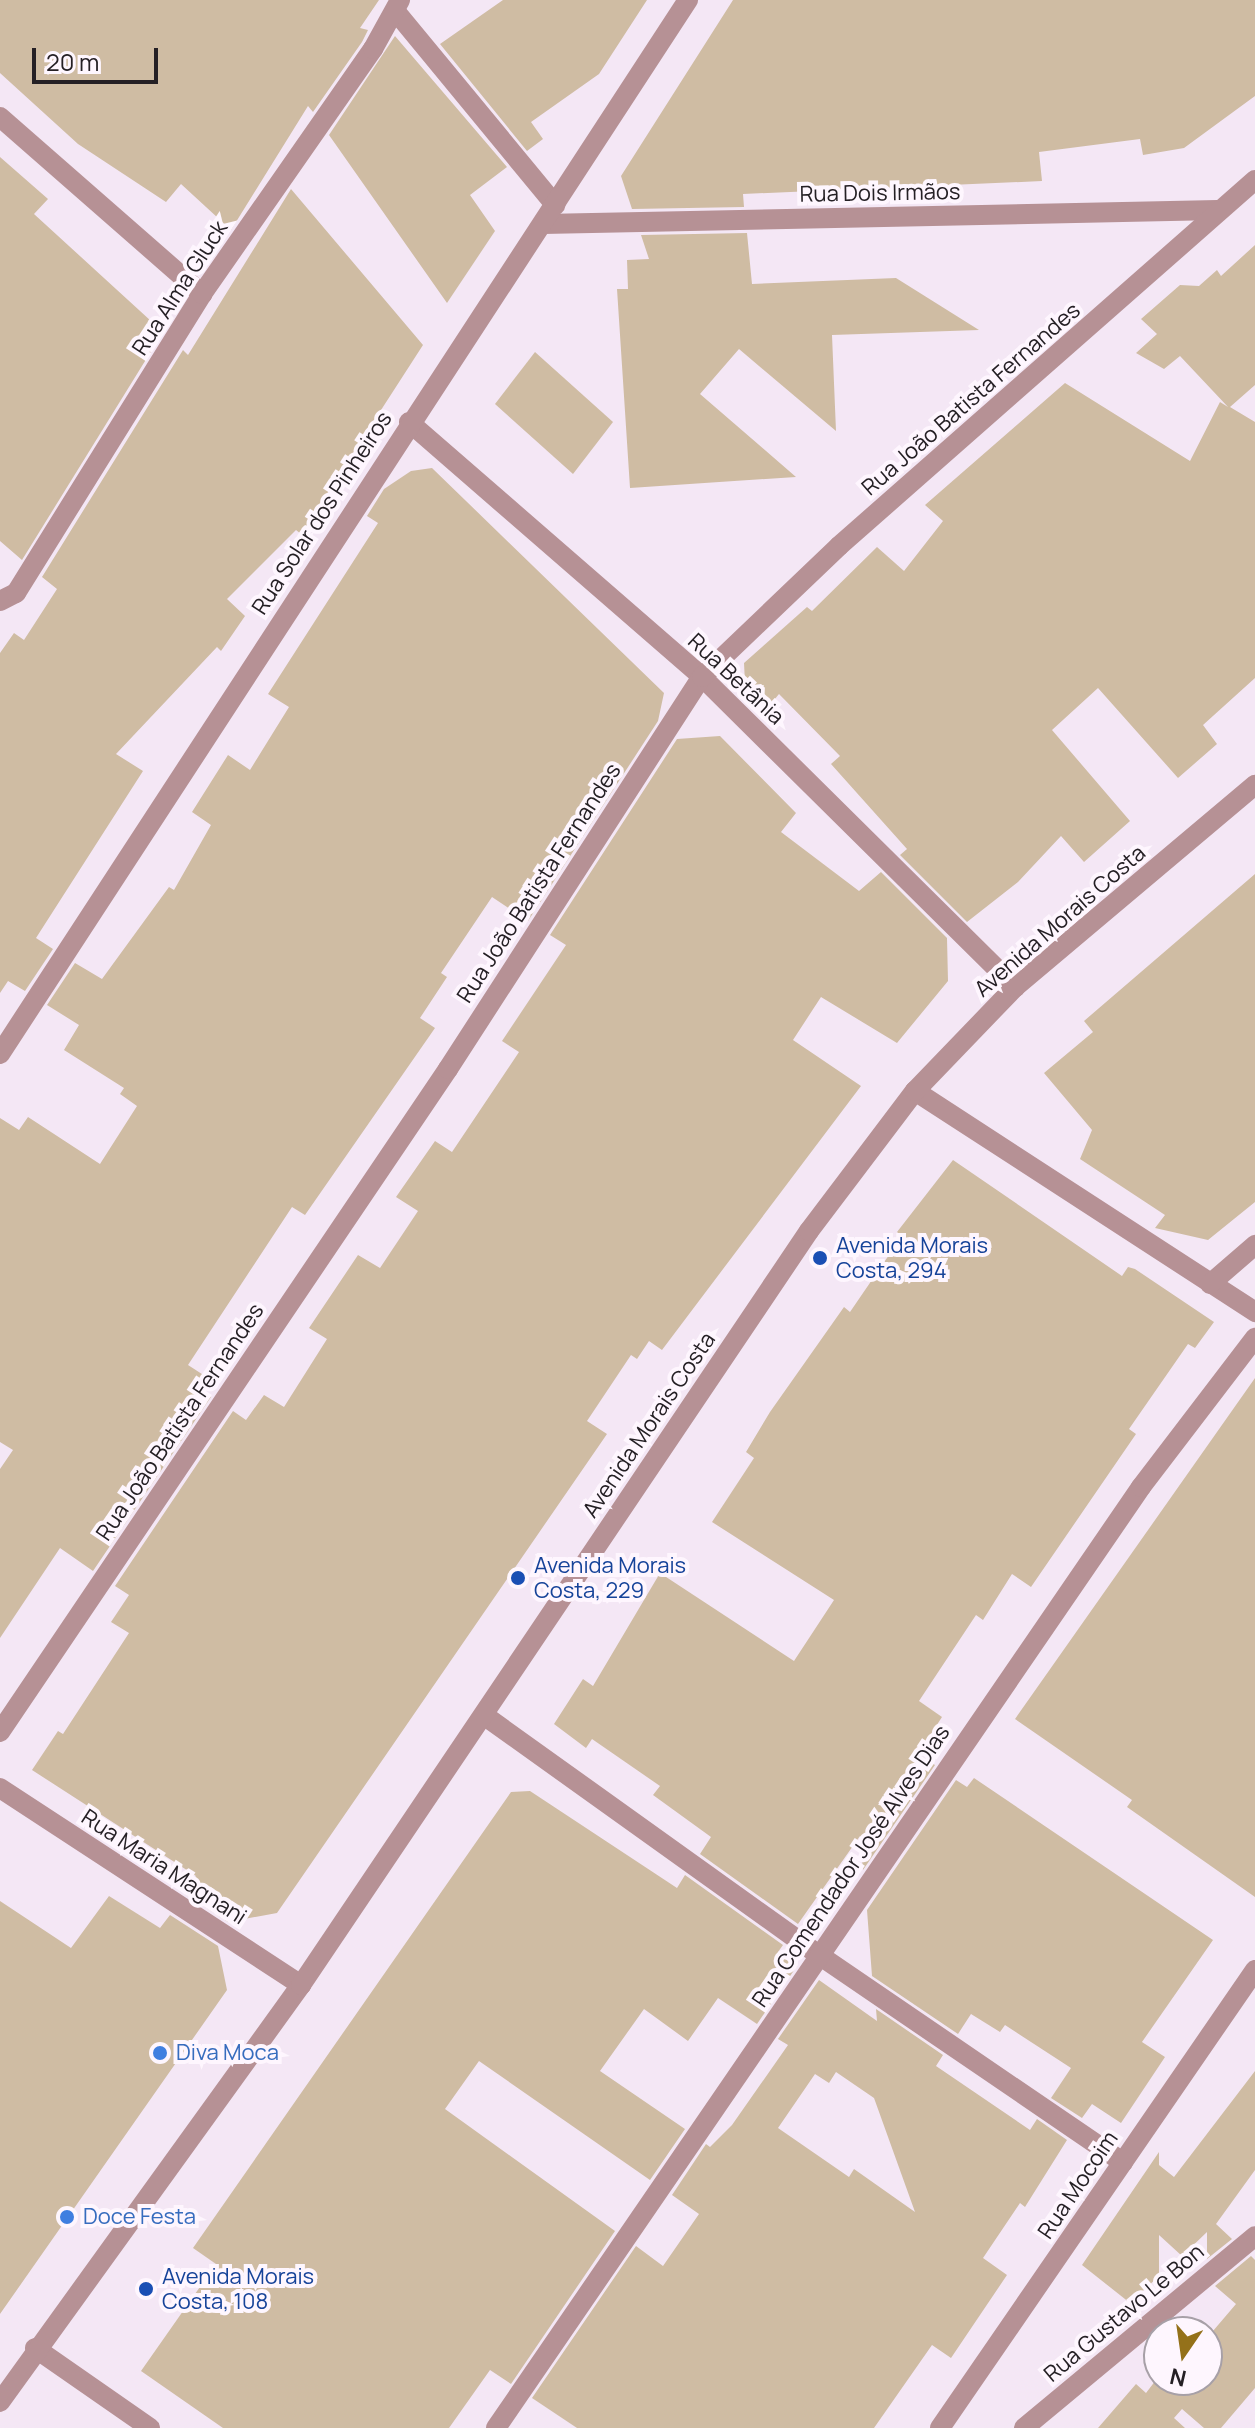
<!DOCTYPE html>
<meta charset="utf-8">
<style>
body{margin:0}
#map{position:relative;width:1255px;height:2428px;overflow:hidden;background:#f4e7f5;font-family:Manrope,sans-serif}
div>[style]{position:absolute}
.building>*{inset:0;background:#cfbca3}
.minor>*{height:20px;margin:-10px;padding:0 10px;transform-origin:10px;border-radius:10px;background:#b69195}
.dots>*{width:22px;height:22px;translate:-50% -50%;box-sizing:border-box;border:4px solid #fef6fe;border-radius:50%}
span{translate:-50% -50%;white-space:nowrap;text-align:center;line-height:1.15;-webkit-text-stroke:8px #fef6fe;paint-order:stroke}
.street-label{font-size:22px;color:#252025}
.transit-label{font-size:22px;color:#164399}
.left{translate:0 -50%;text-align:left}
.shop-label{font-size:22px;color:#366cbe}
.north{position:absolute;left:1143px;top:2316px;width:80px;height:80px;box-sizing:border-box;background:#fef6fe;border:2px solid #a7a0a7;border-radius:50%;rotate:193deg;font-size:22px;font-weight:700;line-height:32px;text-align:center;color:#252025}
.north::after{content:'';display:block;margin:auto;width:28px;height:36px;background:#94711a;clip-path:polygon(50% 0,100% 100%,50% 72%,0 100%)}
.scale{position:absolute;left:32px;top:48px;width:126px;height:36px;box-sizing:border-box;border:4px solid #252025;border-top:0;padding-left:10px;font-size:24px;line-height:28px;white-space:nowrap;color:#252025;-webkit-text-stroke:6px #fef6fe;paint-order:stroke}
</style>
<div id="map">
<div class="building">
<i style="clip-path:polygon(0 0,379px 0,360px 28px,368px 30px,362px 42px,313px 112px,308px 106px,231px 230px,181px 184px,166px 202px,78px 144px,0 73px)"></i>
<i style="clip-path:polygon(503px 0,647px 0,599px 74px,531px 122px,543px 139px,527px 151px,440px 44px)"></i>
<i style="clip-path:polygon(733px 0,1255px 0,1255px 96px,1184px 148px,1143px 155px,1140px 139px,1039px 152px,1042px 181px,743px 194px,744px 207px,632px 209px,621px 176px)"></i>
<i style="clip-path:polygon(395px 36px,507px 167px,470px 195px,495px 231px,447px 303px,329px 135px)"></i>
<i style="clip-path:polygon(0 157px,48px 199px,34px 214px,163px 332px,22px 560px,0 541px)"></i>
<i style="clip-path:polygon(291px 189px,423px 345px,301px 534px,296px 530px,227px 599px,245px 616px,221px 651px,217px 647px,116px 754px,143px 771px,36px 938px,53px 949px,25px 991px,8px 981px,0 993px,0 653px,14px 633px,24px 640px,57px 589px,42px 577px,183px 350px,188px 355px)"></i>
<i style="clip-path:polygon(747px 233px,752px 284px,896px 278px,979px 330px,832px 335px,836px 431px,739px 349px,700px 394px,796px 477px,630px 488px,617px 289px,628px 289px,627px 260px,649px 259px,641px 235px)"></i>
<i style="clip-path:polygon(1255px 245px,1255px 385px,1230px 407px,1255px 422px,1255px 678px,1203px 725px,1217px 744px,1178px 778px,1098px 688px,1052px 730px,1130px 821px,1084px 862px,1061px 836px,1018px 882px,967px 922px,900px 855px,907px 849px,831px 764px,840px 756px,779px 694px,769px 706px,745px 683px,744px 663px,807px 607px,812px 611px,877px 547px,904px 571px,943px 521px,925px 505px,1065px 383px,1190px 461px,1220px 402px,1228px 407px,1180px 356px,1164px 369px,1136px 353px,1157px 334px,1141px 319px,1180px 285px,1199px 286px,1217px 270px,1221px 276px)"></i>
<i style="clip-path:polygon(535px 352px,613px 422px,573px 474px,495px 404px)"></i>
<i style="clip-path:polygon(432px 468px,664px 693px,658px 721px,528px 921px,492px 897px,441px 973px,447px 977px,420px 1018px,435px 1028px,305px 1215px,292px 1207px,188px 1365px,205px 1376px,197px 1388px,211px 1397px,93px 1571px,60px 1548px,0 1638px,0 1469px,13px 1450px,0 1442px,0 1118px,19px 1130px,28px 1117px,100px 1164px,137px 1106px,120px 1094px,124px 1088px,64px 1050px,79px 1025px,47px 1005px,75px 963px,102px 979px,169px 887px,174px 890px,211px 825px,192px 812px,228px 755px,250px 770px,289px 707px,268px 694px,378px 523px,367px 516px,384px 489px,411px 471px)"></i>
<i style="clip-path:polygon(720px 736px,796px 813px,781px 832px,859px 891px,881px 872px,947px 938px,948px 981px,897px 1043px,821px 997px,793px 1040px,861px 1086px,662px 1350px,649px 1341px,637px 1359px,631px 1355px,587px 1421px,607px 1434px,277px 1913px,228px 1922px,184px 1893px,196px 1876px,32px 1770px,58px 1731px,63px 1734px,129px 1633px,111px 1622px,129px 1595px,115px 1586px,233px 1411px,246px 1420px,264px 1395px,284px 1407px,327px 1339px,309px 1328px,358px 1255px,380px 1268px,418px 1211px,396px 1197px,435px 1141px,452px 1152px,519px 1052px,502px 1041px,566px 945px,550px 935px,677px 739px)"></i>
<i style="clip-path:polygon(1255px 874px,1255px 1202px,1208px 1240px,1155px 1228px,1165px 1215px,1080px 1159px,1092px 1130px,1044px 1073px,1093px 1032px,1084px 1021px)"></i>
<i style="clip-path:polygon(953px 1160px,1122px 1276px,1128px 1267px,1135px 1269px,1214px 1322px,1195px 1348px,1188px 1344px,1129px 1429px,1136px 1434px,1031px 1587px,1012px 1574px,983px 1620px,976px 1615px,919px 1701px,942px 1717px,918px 1754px,935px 1765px,863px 1870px,860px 1836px,798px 1924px,700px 1854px,711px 1837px,653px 1795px,660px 1786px,592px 1739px,586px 1748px,554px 1724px,583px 1679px,593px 1686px,660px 1573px,794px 1661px,834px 1600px,712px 1522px,754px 1458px,746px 1452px,770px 1412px,844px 1307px,850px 1312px,902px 1236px,897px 1232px)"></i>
<i style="clip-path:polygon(1255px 1378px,1255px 1897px,1127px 1807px,1132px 1800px,1015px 1719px)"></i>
<i style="clip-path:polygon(974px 1778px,1213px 1940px,1142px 2042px,1165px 2057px,1121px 2123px,1092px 2104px,1082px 2118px,1051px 2098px,1071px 2068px,1005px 2025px,1000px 2032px,971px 2014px,958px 2034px,872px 1976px,867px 1910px,956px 1780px,967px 1787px)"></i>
<i style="clip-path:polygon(530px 1791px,677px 1888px,685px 1875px,783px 1945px,778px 1952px,797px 1966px,757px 2024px,718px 1998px,688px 2041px,644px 2009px,600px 2071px,685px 2129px,650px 2180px,479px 2061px,445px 2109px,615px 2231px,511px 2384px,490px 2370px,449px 2428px,223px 2428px,141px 2371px,216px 2264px,193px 2248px,511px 1792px)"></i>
<i style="clip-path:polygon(109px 1896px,160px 1928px,170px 1915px,218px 1946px,227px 1990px,0 2314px,0 1901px,71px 1948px)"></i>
<i style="clip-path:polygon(evenodd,819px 1980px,877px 2021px,876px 2009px,943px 2055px,936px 2066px,1030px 2130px,1037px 2119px,1067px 2140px,1025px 2207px,1020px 2203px,983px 2258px,1007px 2275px,951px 2358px,932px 2345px,874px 2428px,577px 2428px,532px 2398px,636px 2246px,663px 2266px,699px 2214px,672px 2195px,706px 2144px,710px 2147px,732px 2125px,788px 2045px,778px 2039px,819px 1980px,836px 2072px,874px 2098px,915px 2212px,854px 2169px,849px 2177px,778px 2128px,815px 2074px,829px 2083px,836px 2072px)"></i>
<i style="clip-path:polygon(1255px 2071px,1255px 2170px,1216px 2224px,1232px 2239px,1207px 2259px,1207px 2232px,1182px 2256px,1159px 2235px,1159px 2276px,1130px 2303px,1082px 2265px,1159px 2152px,1159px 2165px,1174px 2177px)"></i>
<i style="clip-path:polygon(1251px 2256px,1255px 2260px,1255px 2388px,1221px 2428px,1204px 2428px,1182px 2409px,1174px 2418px,1185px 2428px,1098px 2428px,1136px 2384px,1146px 2393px,1159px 2376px,1207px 2380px,1207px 2338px,1236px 2304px,1215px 2286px)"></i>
</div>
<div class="minor">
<i style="left:397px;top:13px;width:249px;rotate:50.5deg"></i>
<i style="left:0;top:117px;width:269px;rotate:41.2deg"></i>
<i style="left:543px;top:224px;width:675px;rotate:-1.19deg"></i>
<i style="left:409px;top:422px;width:388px;rotate:41deg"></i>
<i style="left:702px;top:677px;width:441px;rotate:44.7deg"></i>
<i style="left:0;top:601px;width:18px;rotate:-27deg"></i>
<i style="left:16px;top:593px;width:352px;rotate:-58.1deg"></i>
<i style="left:202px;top:294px;width:299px;rotate:-55.1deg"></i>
<i style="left:373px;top:49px;width:56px;rotate:-61.1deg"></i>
<i style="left:0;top:1054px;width:1259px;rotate:-56.87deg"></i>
<i style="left:915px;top:1091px;width:406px;rotate:33deg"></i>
<i style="left:1210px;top:1284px;width:60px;rotate:-40.9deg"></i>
<i style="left:485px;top:1716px;width:411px;rotate:35.6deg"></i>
<i style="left:819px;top:1955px;width:368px;rotate:34.3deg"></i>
<i style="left:0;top:1732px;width:800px;rotate:-55.95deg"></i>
<i style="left:448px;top:1069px;width:467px;rotate:-57.1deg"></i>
<i style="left:702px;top:677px;width:190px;rotate:-43.7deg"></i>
<i style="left:839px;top:546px;width:554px;rotate:-41.34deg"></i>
<i style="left:0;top:1788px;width:360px;rotate:33.2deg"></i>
<i style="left:35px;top:2348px;width:140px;rotate:34.8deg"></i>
<i style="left:0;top:2402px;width:514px;rotate:-54.18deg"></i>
<i style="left:301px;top:1985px;width:909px;rotate:-56.03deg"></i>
<i style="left:809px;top:1231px;width:176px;rotate:-52.9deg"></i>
<i style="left:915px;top:1091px;width:144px;rotate:-46.1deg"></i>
<i style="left:1015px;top:987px;width:314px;rotate:-40.1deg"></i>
<i style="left:496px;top:2428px;width:1141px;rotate:-55.57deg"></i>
<i style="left:1141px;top:1487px;width:188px;rotate:-52.6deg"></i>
<i style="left:940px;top:2428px;width:556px;rotate:-55.48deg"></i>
<i style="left:1024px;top:2428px;width:300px;rotate:-39.7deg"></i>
</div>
<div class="dots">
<i style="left:820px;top:1258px;background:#1a4fb4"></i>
<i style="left:518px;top:1578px;background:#1a4fb4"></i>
<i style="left:160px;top:2053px;background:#3f7fe0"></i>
<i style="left:67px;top:2217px;background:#3f7fe0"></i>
<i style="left:146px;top:2289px;background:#1a4fb4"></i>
</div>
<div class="street-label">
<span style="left:880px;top:193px;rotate:-1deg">Rua Dois Irmãos</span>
<span style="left:180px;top:288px;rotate:-57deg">Rua Alma Gluck</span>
<span style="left:971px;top:399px;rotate:-41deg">Rua João Batista Fernandes</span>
<span style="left:322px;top:513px;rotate:-57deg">Rua Solar dos Pinheiros</span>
<span style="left:736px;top:679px;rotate:43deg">Rua Betânia</span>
<span style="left:539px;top:883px;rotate:-57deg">Rua João Batista Fernandes</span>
<span style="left:1060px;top:921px;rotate:-41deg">Avenida Morais Costa</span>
<span style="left:180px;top:1422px;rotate:-56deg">Rua João Batista Fernandes</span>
<span style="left:649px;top:1425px;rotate:-56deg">Avenida Morais Costa</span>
<span style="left:851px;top:1866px;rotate:-56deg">Rua Comendador José Alves Dias</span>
<span style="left:164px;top:1867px;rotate:33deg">Rua Maria Magnani</span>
<span style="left:1078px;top:2185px;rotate:-56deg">Rua Mocoim</span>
<span style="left:1124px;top:2313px;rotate:-40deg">Rua Gustavo Le Bon</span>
</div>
<div class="transit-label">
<span class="left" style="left:836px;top:1258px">Avenida Morais<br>Costa, 294</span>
<span class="left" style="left:534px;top:1578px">Avenida Morais<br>Costa, 229</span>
<span class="left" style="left:162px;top:2289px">Avenida Morais<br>Costa, 108</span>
</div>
<div class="shop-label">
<span class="left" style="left:176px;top:2053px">Diva Moca</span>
<span class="left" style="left:83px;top:2217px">Doce Festa</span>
</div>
<div class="north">N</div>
<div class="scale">20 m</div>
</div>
